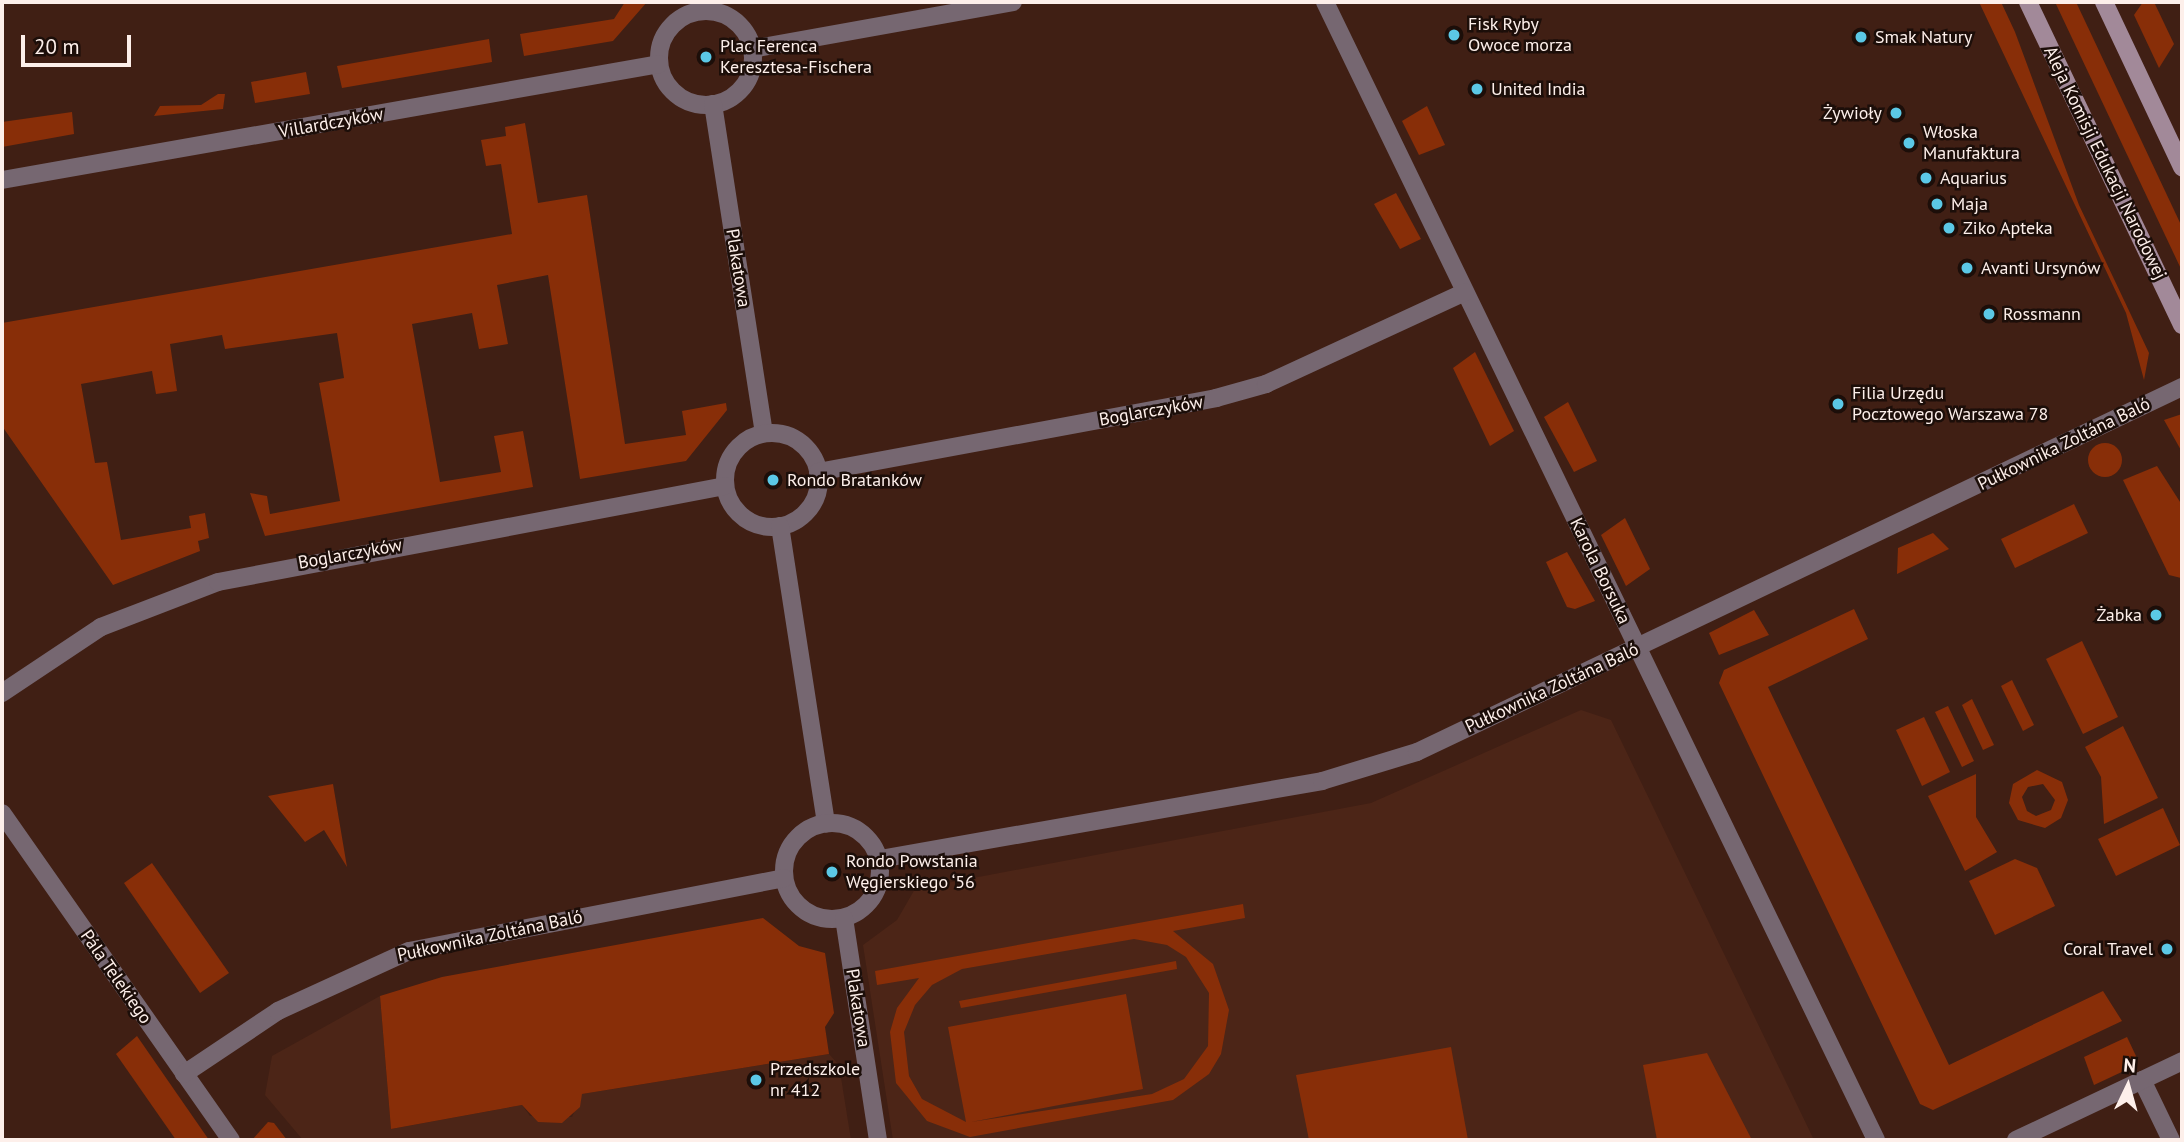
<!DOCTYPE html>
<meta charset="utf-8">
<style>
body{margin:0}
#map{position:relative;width:2184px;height:1142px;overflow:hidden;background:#401f14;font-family:"PT Sans",sans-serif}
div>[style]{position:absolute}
.built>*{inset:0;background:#4c2517}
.green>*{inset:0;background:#882e08}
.round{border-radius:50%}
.street>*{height:18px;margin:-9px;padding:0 9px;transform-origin:9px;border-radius:9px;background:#766771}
.street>.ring{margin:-9px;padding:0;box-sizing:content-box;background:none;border:18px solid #766771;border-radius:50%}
.secondary>*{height:18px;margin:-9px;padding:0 9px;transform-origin:9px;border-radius:9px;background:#a28999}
.dots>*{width:19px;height:19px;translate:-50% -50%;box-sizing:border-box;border:4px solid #1c0e09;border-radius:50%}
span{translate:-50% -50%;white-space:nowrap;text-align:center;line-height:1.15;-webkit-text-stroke:5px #1c0e09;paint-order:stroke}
.poi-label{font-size:18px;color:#fdefea}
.left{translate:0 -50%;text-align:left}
.right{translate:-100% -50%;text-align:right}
.street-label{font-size:18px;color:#fdefea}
.frame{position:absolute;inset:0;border:4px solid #fdefea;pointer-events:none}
.north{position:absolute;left:2093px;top:1051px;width:70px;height:70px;-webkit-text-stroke:5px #1c0e09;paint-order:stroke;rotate:5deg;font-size:19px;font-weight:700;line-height:28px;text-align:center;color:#fdefea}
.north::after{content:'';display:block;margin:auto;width:24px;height:32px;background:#fdefea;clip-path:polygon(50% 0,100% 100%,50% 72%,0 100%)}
.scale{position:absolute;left:21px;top:35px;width:110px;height:32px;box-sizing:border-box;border:4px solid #fdefea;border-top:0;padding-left:9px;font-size:21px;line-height:24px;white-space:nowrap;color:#fdefea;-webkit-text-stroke:5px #1c0e09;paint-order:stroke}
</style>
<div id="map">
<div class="built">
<i style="clip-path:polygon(1581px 710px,1611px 720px,1814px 1140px,893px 1140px,863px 945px,897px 920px,915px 889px,1371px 803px)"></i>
<i style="clip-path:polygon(380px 996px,391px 1129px,522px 1105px,530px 1116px,572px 1117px,582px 1094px,829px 1054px,839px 1065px,851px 1140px,303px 1140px,265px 1095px,272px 1056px)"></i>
</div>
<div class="green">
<i style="clip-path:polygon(625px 2px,647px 2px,613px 41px,524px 56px,520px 34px,614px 19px)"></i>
<i style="clip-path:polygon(1979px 2px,2001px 2px,2015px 32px,2079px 205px,2149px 353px,2144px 380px,2126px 313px)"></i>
<i style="clip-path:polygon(2055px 2px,2076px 2px,2182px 227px,2182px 271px)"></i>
<i style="clip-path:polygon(2143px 2px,2154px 2px,2174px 44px,2159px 68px,2134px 15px)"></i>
<i style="clip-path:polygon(489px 39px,492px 62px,342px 88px,337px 66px)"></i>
<i style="clip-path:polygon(306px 72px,310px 94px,255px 103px,251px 82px)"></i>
<i style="clip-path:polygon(218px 94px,225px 94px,223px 109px,154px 116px,160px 106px,201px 105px)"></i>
<i style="clip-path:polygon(1427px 106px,1445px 145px,1419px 155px,1402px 121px)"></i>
<i style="clip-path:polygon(72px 112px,74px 134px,2px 147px,2px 122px)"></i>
<i style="clip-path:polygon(525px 123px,538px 203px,587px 195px,625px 444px,686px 435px,682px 411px,726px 403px,727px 410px,686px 461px,580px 479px,548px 275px,497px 285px,508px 344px,479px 349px,472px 313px,412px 324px,440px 482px,501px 472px,494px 436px,523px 431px,533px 487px,265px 536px,250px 493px,267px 496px,270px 514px,340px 501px,319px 383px,344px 378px,337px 333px,225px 349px,222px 335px,170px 344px,177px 391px,156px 394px,152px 371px,81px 384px,95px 463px,107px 462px,121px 540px,191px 528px,189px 516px,205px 513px,209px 538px,198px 541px,200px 551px,113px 585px,2px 426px,2px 323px,512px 234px,501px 164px,486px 166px,481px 140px,506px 136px,505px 127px)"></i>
<i style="clip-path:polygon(1396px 193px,1421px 239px,1400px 249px,1374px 204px)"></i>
<i style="clip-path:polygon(1475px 352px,1514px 431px,1490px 446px,1453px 368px)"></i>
<i style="clip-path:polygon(1568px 402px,1597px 461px,1574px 472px,1544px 417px)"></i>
<i style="clip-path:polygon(2182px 414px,2182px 452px,2164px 420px)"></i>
<i class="round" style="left:2088px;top:443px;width:34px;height:34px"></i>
<i style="clip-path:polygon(2157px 466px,2182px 505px,2181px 578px,2169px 575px,2123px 480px)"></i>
<i style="clip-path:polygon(2074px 504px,2088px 533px,2015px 568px,2001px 539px)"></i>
<i style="clip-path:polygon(1625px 518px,1650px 569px,1626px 586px,1601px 535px)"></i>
<i style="clip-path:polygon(1933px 533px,1949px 549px,1897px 574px,1898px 548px)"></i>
<i style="clip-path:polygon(1567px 552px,1595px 601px,1575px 609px,1567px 607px,1546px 562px)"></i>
<i style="clip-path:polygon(1854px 609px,1868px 639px,1768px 687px,1949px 1065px,2103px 991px,2122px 1021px,1933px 1110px,1920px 1104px,1719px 683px,1724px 670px)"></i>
<i style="clip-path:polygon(1754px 610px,1769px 635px,1719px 655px,1709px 633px)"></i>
<i style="clip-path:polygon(2082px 641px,2118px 717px,2083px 734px,2046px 659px)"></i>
<i style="clip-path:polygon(2012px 680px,2034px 725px,2023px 731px,2001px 686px)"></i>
<i style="clip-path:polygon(1972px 699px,1994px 745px,1983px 750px,1962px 705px)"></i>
<i style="clip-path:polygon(1948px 706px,1974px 761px,1962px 767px,1935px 712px)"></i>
<i style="clip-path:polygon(1924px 717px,1950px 772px,1922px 786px,1896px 730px)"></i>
<i style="clip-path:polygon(2123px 726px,2158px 798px,2104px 824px,2101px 777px,2085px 747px)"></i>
<i style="clip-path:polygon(evenodd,2037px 770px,2062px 782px,2068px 800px,2061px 818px,2045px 828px,2018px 820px,2009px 803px,2013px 784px,2037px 770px,2043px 784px,2055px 800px,2051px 810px,2036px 816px,2027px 811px,2022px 797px,2028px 787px,2043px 784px)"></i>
<i style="clip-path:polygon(1976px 774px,1976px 817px,1997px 852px,1965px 871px,1928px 796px)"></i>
<i style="clip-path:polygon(333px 784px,347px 867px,324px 830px,305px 842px,268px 796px)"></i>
<i style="clip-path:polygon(2163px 808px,2180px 845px,2116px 876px,2098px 839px)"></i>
<i style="clip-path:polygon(2015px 859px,2037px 868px,2055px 906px,1995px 935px,1969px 881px)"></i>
<i style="clip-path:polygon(152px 863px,229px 973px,200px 993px,124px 883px)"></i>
<i style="clip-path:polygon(evenodd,1243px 904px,1245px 918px,1173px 931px,1213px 964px,1229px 1010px,1221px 1054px,1209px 1074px,1173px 1100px,970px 1137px,927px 1121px,896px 1083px,890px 1032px,897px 1008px,919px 978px,877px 985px,875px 971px,1243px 904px,1134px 939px,1167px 945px,1186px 957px,1209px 993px,1208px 1046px,1184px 1079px,1152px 1094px,971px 1122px,1143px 1089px,1126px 994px,948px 1027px,966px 1122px,922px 1099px,909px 1076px,904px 1032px,915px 1005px,932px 985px,962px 969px,1134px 939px)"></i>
<i style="clip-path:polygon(763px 918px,799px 946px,825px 953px,834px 1013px,825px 1027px,829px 1054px,582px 1094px,580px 1107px,562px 1123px,538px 1122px,522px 1105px,391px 1129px,380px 996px,442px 977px)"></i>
<i style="clip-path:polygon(1176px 961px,1177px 969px,961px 1008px,959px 1001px)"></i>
<i style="clip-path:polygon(137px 1036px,209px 1140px,176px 1140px,116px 1054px)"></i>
<i style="clip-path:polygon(2127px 1037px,2136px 1056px,2126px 1070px,2094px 1085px,2084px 1057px)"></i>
<i style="clip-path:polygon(1451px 1047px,1468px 1140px,1309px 1140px,1296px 1075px)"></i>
<i style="clip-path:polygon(1707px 1053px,1752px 1140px,1657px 1140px,1643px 1065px)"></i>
<i style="clip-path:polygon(268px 1122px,274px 1123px,287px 1140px,252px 1140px)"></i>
</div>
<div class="street">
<i style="left:1325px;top:2px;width:1264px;rotate:64.16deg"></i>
<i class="ring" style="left:659px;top:11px;width:76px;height:76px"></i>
<i style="left:752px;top:49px;width:265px;rotate:-10.2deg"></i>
<i style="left:713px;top:104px;width:333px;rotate:81.2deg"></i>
<i style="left:2px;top:180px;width:667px;rotate:-10.01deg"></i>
<i class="ring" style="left:725px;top:433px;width:76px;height:76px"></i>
<i style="left:818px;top:472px;width:405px;rotate:-10.5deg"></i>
<i style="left:1216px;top:398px;width:52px;rotate:-15.6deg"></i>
<i style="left:1266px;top:384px;width:219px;rotate:-24.8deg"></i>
<i style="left:780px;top:526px;width:301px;rotate:81.2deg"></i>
<i style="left:2px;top:693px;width:119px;rotate:-33.7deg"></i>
<i style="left:101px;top:627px;width:125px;rotate:-21deg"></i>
<i style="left:218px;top:582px;width:516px;rotate:-10.72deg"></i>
<i style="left:2px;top:813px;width:399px;rotate:55deg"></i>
<i class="ring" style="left:784px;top:823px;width:78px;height:78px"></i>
<i style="left:880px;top:859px;width:449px;rotate:-10deg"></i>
<i style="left:1322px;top:781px;width:99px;rotate:-17deg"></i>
<i style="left:1417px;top:752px;width:848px;rotate:-25.51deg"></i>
<i style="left:844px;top:918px;width:225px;rotate:81.3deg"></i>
<i style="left:184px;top:1074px;width:113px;rotate:-33.8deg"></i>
<i style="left:278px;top:1011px;width:144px;rotate:-24.6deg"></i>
<i style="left:409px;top:951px;width:382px;rotate:-11deg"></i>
<i style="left:2142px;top:1080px;width:67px;rotate:64.2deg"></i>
<i style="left:2016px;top:1140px;width:184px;rotate:-25.4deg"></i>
</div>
<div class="secondary">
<i style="left:2028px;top:2px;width:358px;rotate:64.5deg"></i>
<i style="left:2104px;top:2px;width:183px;rotate:64.7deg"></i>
</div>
<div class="dots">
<i style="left:1454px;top:35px;background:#5bc8e6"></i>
<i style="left:1861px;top:37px;background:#5bc8e6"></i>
<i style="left:706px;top:57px;background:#5bc8e6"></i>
<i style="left:1477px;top:89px;background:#5bc8e6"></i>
<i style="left:1896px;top:113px;background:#5bc8e6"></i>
<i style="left:1909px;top:143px;background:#5bc8e6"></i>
<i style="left:1926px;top:178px;background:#5bc8e6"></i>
<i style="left:1937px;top:204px;background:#5bc8e6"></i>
<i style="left:1949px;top:228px;background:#5bc8e6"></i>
<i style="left:1967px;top:268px;background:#5bc8e6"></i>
<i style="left:1989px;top:314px;background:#5bc8e6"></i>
<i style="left:1838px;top:404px;background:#5bc8e6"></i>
<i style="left:773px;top:480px;background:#5bc8e6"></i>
<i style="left:2156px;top:615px;background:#5bc8e6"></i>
<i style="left:832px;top:872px;background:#5bc8e6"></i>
<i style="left:2167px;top:949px;background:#5bc8e6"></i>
<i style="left:756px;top:1080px;background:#5bc8e6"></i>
</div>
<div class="poi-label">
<span class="left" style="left:1468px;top:35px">Fisk Ryby<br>Owoce morza</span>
<span class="left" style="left:1875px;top:37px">Smak Natury</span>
<span class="left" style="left:720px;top:57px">Plac Ferenca<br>Keresztesa-Fischera</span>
<span class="left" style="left:1491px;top:89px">United India</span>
<span class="right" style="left:1882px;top:113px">Żywioły</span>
<span class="left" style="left:1923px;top:143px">Włoska<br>Manufaktura</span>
<span class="left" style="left:1940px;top:178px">Aquarius</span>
<span class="left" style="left:1951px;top:204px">Maja</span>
<span class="left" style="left:1963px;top:228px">Ziko Apteka</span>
<span class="left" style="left:1981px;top:268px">Avanti Ursynów</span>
<span class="left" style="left:2003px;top:314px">Rossmann</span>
<span class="left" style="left:1852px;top:404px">Filia Urzędu<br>Pocztowego Warszawa 78</span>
<span class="left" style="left:787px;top:480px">Rondo Bratanków</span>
<span class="right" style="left:2142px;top:615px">Żabka</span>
<span class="left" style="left:846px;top:872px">Rondo Powstania<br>Węgierskiego ‘56</span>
<span class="right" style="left:2153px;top:949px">Coral Travel</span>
<span class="left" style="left:770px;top:1080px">Przedszkole<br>nr 412</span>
</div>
<div class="street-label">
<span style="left:331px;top:123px;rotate:-10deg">Villardczyków</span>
<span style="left:2105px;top:163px;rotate:64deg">Aleja Komisji Edukacji Narodowej</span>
<span style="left:738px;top:268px;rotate:81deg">Plakatowa</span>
<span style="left:1151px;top:411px;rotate:-10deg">Boglarczyków</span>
<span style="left:2064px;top:444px;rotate:-26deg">Pułkownika Zoltána Baló</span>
<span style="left:350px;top:554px;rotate:-10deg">Boglarczyków</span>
<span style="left:1600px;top:571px;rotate:64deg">Karola Borsuka</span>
<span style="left:1552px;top:688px;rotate:-25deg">Pułkownika Zoltána Baló</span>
<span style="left:490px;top:936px;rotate:-12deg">Pułkownika Zoltána Baló</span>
<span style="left:116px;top:977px;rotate:55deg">Pála Telekiego</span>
<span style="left:858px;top:1008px;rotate:81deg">Plakatowa</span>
</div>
<div class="frame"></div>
<div class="north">N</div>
<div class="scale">20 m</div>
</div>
